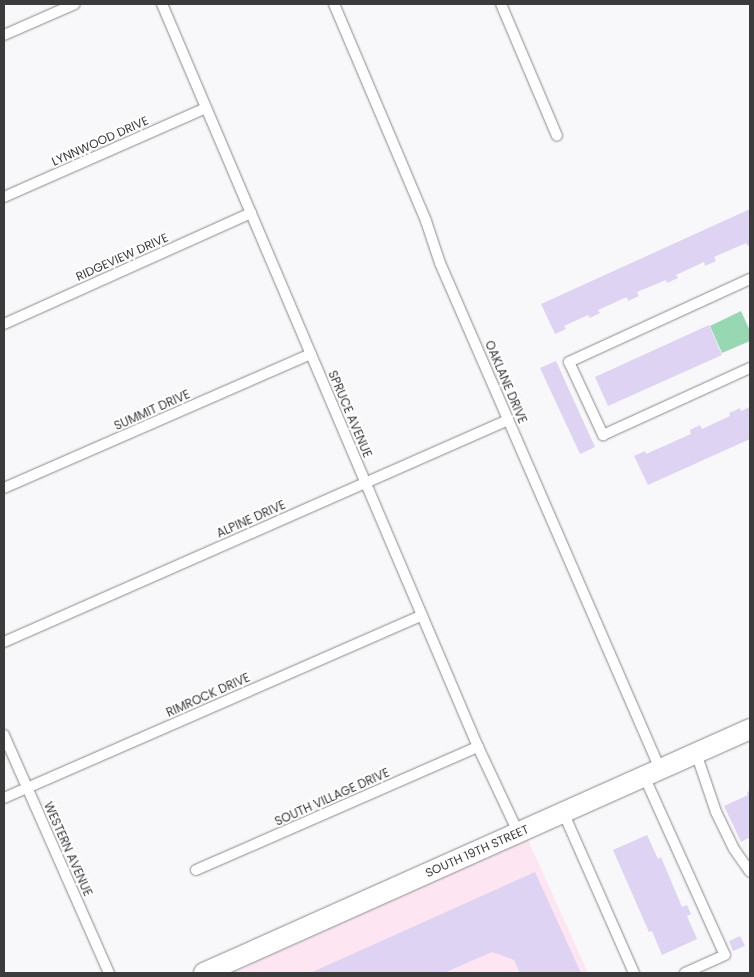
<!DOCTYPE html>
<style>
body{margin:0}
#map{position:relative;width:754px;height:977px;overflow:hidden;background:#f8f7fa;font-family:Poppins,sans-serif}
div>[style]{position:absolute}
.commercial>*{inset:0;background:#fde6f2}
.green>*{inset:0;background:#97d7b1}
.building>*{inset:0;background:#dfd3f3}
.roads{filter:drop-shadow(0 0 1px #8a898c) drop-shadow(0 0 1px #8a898c)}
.service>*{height:10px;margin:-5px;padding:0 5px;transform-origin:5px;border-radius:5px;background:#fff}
.minor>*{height:20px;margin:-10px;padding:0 10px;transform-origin:10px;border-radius:10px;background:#fff}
span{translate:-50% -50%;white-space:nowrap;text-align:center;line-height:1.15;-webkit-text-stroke:4px #fff;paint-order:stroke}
.street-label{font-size:12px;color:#3b3b3c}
.frame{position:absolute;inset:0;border:5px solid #3b3b3c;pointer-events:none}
</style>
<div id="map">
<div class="commercial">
<i style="clip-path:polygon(528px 840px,588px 973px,232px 973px)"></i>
</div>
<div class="green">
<i style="clip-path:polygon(741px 311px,750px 331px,750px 341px,722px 353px,710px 326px)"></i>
</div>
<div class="building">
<i style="clip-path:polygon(750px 209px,750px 245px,748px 246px,746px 243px,714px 257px,716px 261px,705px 266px,704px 262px,676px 275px,678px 278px,667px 283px,666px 280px,637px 292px,639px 296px,628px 301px,627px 297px,598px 310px,600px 313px,590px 318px,588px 315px,564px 326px,566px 329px,555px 334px,541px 304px)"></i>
<i style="clip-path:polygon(709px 325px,722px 355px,608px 406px,595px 377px)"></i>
<i style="clip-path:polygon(556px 361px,595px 447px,580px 454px,540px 368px)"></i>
<i style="clip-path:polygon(750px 407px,750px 439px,648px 485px,634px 456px,645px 451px,646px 454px,691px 434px,690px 430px,700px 425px,702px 429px,730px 416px,729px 413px,740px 408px,741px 411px)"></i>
<i style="clip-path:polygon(750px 791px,750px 837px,741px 842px,724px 806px,748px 795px,747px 792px)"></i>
<i style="clip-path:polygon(647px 835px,658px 859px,661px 857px,682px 907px,687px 905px,691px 914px,687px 916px,697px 939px,662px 955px,652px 931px,649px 932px,613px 850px)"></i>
<i style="clip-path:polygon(535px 872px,581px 973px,520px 973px,514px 960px,492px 952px,444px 973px,310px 973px)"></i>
<i style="clip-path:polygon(740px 936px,745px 946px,733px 951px,729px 941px)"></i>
</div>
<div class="roads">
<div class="service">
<i style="left:162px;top:4px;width:807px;rotate:66.96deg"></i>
<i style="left:478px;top:747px;width:94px;rotate:64.8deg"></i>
<i style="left:334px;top:4px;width:236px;rotate:67deg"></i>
<i style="left:426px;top:221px;width:44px;rotate:71.6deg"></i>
<i style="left:440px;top:263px;width:552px;rotate:66.5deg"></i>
<i style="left:501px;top:4px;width:143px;rotate:67deg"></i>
<i style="left:4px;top:35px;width:77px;rotate:-23.6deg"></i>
<i style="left:4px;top:197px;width:221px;rotate:-23.8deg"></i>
<i style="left:750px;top:279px;width:199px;rotate:155.4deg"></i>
<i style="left:569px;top:362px;width:81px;rotate:65deg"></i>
<i style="left:603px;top:435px;width:162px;rotate:-24.5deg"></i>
<i style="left:4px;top:324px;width:271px;rotate:-24.2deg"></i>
<i style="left:4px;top:488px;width:335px;rotate:-23.6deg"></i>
<i style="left:4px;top:642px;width:551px;rotate:-23.77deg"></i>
<i style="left:4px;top:735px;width:260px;rotate:66.2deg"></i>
<i style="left:696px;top:753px;width:62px;rotate:71.3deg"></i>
<i style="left:716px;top:812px;width:41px;rotate:64.1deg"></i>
<i style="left:734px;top:849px;width:28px;rotate:55deg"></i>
<i style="left:644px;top:776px;width:196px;rotate:65.7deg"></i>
<i style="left:725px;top:955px;width:44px;rotate:155.8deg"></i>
<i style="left:4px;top:798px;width:456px;rotate:-23.6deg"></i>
<i style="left:563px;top:812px;width:176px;rotate:66.2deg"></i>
<i style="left:196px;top:870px;width:308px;rotate:-23.6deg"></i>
</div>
<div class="minor">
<i style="left:204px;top:973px;width:598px;rotate:-24.08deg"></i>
</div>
</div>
<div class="street-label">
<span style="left:100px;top:141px;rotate:-24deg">LYNNWOOD DRIVE</span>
<span style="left:122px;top:257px;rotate:-24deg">RIDGEVIEW DRIVE</span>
<span style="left:506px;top:382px;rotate:67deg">OAKLANE DRIVE</span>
<span style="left:152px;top:410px;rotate:-24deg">SUMMIT DRIVE</span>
<span style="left:350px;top:414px;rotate:67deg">SPRUCE AVENUE</span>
<span style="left:251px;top:519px;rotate:-24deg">ALPINE DRIVE</span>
<span style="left:208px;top:695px;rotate:-24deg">RIMROCK DRIVE</span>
<span style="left:332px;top:797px;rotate:-24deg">SOUTH VILLAGE DRIVE</span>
<span style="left:68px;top:849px;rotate:66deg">WESTERN AVENUE</span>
<span style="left:477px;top:851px;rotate:-24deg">SOUTH 19TH STREET</span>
</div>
<div class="frame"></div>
</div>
